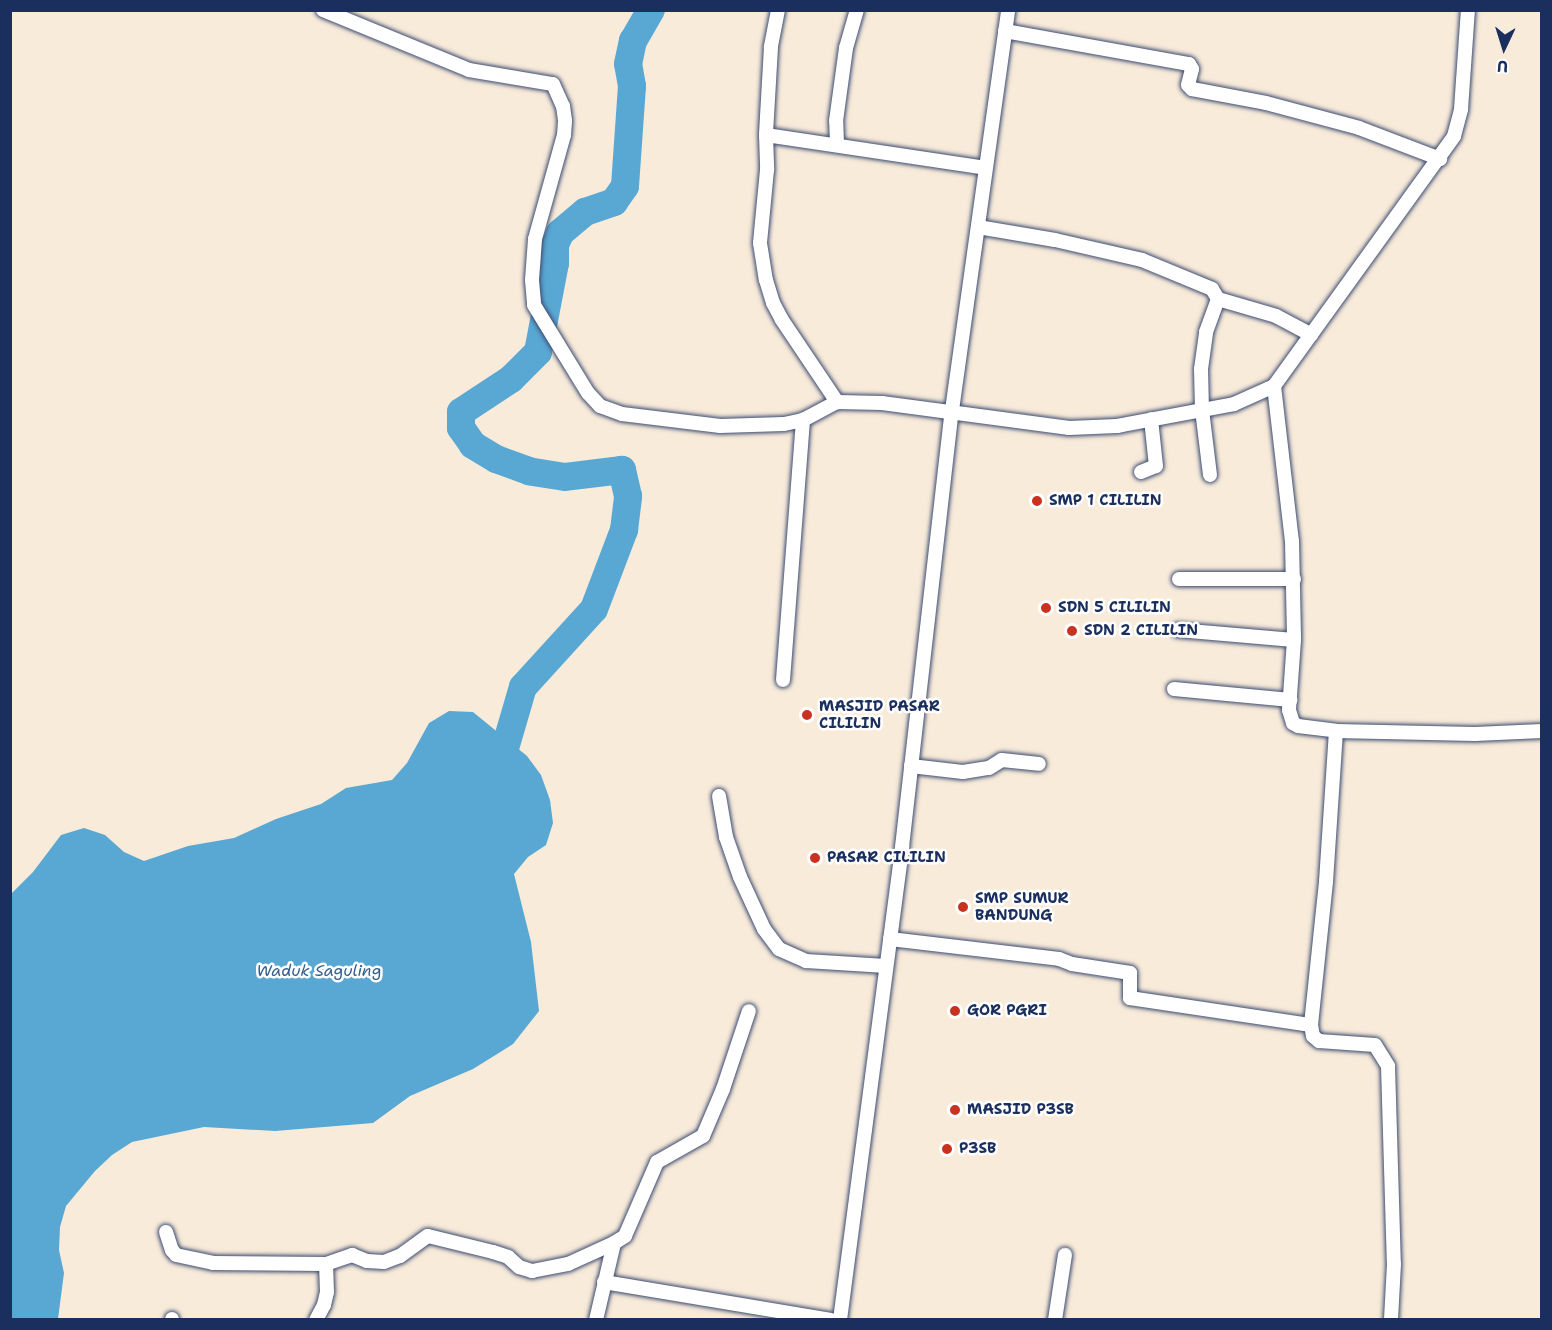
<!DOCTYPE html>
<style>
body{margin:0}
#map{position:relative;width:1552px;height:1330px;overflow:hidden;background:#f8ebda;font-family:"Shantell Sans",sans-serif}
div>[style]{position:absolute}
.water>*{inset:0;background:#59a7d3}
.river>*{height:28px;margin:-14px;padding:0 14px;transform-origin:14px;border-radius:14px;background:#59a7d3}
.roads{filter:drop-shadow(0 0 2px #3c4b71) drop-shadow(0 0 2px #3c4b71)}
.minor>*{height:14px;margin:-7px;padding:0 7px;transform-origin:7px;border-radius:7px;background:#fff}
.dots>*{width:16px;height:16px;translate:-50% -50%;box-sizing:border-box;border:3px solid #fff;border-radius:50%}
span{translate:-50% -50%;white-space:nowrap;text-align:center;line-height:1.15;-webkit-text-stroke:5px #fff;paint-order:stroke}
.poi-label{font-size:15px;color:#1b2f5e;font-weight:700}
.left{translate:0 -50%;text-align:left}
.water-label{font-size:16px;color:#345f8d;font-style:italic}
.frame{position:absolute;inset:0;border:12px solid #1b2f5e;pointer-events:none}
.north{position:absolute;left:1474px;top:18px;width:60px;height:60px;-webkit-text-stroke:4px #fff;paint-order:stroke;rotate:184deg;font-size:16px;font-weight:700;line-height:24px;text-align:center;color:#1b2f5e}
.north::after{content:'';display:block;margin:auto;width:21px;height:27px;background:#1b2f5e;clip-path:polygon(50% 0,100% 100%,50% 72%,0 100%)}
</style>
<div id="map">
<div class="water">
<i style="clip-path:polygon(449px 711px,473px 712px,527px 756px,541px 775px,550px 800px,553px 823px,546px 845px,528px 857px,514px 874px,531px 942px,539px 1011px,513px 1044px,473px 1069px,410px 1096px,373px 1123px,275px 1131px,204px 1127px,132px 1142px,112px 1155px,95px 1171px,66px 1206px,60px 1227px,59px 1250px,64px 1273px,58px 1319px,11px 1319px,11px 894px,33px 872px,61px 835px,84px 828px,105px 835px,124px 852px,144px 861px,188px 846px,234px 838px,276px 819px,321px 804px,346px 788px,392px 780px,407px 763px,429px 723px)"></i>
</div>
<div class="river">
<i style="left:491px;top:773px;width:15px;rotate:-48deg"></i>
<i style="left:501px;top:762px;width:78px;rotate:-73.7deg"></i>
<i style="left:523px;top:687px;width:105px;rotate:-47.7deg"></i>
<i style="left:594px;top:609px;width:85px;rotate:-69.2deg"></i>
<i style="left:624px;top:530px;width:34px;rotate:-83deg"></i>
<i style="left:628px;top:496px;width:27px;rotate:-103deg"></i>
<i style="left:622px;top:470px;width:57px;rotate:173deg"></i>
<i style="left:565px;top:477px;width:36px;rotate:-171deg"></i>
<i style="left:529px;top:471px;width:35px;rotate:-160deg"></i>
<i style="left:496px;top:459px;width:27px;rotate:-149deg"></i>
<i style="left:473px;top:445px;width:21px;rotate:-125deg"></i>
<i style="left:461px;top:428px;width:16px;rotate:-90deg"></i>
<i style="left:461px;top:412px;width:60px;rotate:-33.4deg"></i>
<i style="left:511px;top:379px;width:38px;rotate:-45deg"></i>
<i style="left:538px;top:352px;width:91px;rotate:-79.2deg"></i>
<i style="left:555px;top:263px;width:18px;rotate:-90deg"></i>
<i style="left:555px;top:245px;width:13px;rotate:-67deg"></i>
<i style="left:560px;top:233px;width:33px;rotate:-40deg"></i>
<i style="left:585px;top:212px;width:31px;rotate:-19deg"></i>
<i style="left:614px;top:202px;width:19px;rotate:-55deg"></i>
<i style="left:625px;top:186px;width:100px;rotate:-86deg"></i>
<i style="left:632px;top:86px;width:22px;rotate:-100deg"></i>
<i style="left:628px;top:64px;width:24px;rotate:-78deg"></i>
<i style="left:633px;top:41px;width:36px;rotate:-60deg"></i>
</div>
<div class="roads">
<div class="minor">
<i style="left:323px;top:10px;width:158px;rotate:22.3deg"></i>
<i style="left:469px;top:70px;width:85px;rotate:9.5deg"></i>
<i style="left:553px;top:84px;width:24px;rotate:66deg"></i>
<i style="left:563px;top:106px;width:15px;rotate:82deg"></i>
<i style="left:565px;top:121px;width:14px;rotate:94deg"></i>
<i style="left:564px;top:135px;width:108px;rotate:105.6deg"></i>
<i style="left:535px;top:239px;width:41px;rotate:94.2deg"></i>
<i style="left:532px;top:280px;width:25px;rotate:85deg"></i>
<i style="left:534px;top:305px;width:103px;rotate:58.5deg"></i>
<i style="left:588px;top:393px;width:18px;rotate:47deg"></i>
<i style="left:600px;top:406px;width:23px;rotate:20deg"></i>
<i style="left:622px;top:414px;width:99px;rotate:7deg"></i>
<i style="left:720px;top:426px;width:64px;rotate:-1.8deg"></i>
<i style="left:784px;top:424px;width:19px;rotate:-12deg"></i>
<i style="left:803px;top:420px;width:38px;rotate:-28deg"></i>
<i style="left:837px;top:402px;width:45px;rotate:1.3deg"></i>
<i style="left:882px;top:403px;width:189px;rotate:7.6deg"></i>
<i style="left:1069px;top:428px;width:48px;rotate:-2.4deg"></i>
<i style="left:1117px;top:426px;width:119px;rotate:-10.6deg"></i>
<i style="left:1234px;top:404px;width:44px;rotate:-24.2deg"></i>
<i style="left:1274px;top:386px;width:308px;rotate:-54.2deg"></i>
<i style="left:1454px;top:136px;width:28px;rotate:-75deg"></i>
<i style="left:1461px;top:109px;width:99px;rotate:-86deg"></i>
<i style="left:778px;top:10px;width:38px;rotate:101deg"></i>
<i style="left:771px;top:47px;width:88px;rotate:93.3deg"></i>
<i style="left:766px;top:135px;width:35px;rotate:88deg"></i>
<i style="left:767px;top:170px;width:73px;rotate:95.5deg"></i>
<i style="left:760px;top:243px;width:37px;rotate:81deg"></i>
<i style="left:766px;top:280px;width:24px;rotate:73deg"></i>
<i style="left:773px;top:303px;width:19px;rotate:62deg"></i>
<i style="left:782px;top:320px;width:99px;rotate:56.1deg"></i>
<i style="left:1005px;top:31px;width:187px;rotate:10.2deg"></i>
<i style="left:1189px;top:64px;width:6px;rotate:59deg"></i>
<i style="left:1192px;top:69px;width:16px;rotate:104deg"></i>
<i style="left:1188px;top:85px;width:6px;rotate:45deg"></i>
<i style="left:1192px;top:89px;width:75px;rotate:10.7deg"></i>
<i style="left:1266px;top:103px;width:96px;rotate:15deg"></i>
<i style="left:1359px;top:128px;width:87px;rotate:20.9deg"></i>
<i style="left:766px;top:135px;width:222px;rotate:8.5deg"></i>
<i style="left:837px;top:144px;width:23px;rotate:-92deg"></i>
<i style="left:836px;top:121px;width:74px;rotate:-82.2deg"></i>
<i style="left:846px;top:48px;width:40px;rotate:-74deg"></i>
<i style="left:978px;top:227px;width:78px;rotate:9.6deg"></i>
<i style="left:1055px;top:240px;width:89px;rotate:12.9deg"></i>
<i style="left:1142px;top:260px;width:76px;rotate:22.5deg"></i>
<i style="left:1212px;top:289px;width:12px;rotate:59deg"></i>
<i style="left:1218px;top:299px;width:60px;rotate:16.3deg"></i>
<i style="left:1276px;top:316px;width:40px;rotate:28deg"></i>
<i style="left:1274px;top:386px;width:156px;rotate:83.4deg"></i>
<i style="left:1292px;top:541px;width:99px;rotate:88.8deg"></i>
<i style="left:1294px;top:640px;width:70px;rotate:94.1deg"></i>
<i style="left:1289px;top:710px;width:14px;rotate:73deg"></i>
<i style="left:1293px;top:723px;width:6px;rotate:31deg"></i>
<i style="left:1298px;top:726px;width:38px;rotate:7deg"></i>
<i style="left:1336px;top:731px;width:139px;rotate:1.2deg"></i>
<i style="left:1475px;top:734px;width:67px;rotate:-2.6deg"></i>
<i style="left:1141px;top:472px;width:16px;rotate:-22deg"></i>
<i style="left:1156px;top:466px;width:47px;rotate:-96.1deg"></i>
<i style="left:1210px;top:475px;width:65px;rotate:-97deg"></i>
<i style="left:1202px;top:410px;width:41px;rotate:-91.4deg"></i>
<i style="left:1201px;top:369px;width:37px;rotate:-82deg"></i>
<i style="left:1206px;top:332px;width:35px;rotate:-70deg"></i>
<i style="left:1179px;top:579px;width:115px"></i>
<i style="left:1178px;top:630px;width:116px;rotate:4.9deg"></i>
<i style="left:783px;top:680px;width:261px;rotate:-85.6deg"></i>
<i style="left:1174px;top:689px;width:117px;rotate:5.4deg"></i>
<i style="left:1336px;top:731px;width:151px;rotate:93.8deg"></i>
<i style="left:1326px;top:882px;width:144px;rotate:96deg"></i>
<i style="left:1311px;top:1025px;width:11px;rotate:80deg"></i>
<i style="left:1313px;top:1036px;width:8px;rotate:40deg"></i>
<i style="left:1319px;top:1041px;width:56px;rotate:4.1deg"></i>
<i style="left:1375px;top:1045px;width:25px;rotate:58deg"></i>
<i style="left:1388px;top:1066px;width:198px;rotate:88.3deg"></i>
<i style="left:1394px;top:1264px;width:56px;rotate:93.1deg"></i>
<i style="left:911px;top:766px;width:52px;rotate:6.6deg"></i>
<i style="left:963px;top:772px;width:26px;rotate:-9deg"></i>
<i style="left:989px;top:768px;width:15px;rotate:-32deg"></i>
<i style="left:1002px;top:760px;width:37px;rotate:6deg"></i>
<i style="left:719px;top:796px;width:42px;rotate:80.3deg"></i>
<i style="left:726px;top:837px;width:42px;rotate:70.7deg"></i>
<i style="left:740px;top:877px;width:57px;rotate:65.2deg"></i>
<i style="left:764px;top:929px;width:25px;rotate:53deg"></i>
<i style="left:779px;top:949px;width:30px;rotate:24deg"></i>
<i style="left:806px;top:961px;width:80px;rotate:3.6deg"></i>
<i style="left:890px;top:939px;width:170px;rotate:6.7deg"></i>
<i style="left:1059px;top:959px;width:14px;rotate:21deg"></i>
<i style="left:1072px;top:964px;width:59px;rotate:8.8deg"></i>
<i style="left:1130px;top:973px;width:25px;rotate:90deg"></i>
<i style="left:1130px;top:998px;width:183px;rotate:8.5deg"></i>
<i style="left:166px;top:1232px;width:19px;rotate:72deg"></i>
<i style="left:172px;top:1250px;width:6px;rotate:51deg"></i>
<i style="left:176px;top:1255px;width:38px;rotate:12deg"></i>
<i style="left:213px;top:1263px;width:113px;rotate:0.5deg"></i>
<i style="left:326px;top:1264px;width:28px;rotate:-19deg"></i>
<i style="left:352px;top:1255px;width:16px;rotate:22deg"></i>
<i style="left:367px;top:1261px;width:17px;rotate:3deg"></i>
<i style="left:384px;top:1262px;width:17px;rotate:-21deg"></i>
<i style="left:400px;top:1256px;width:34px;rotate:-36deg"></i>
<i style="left:428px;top:1236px;width:67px;rotate:13.8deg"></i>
<i style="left:493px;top:1252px;width:16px;rotate:18deg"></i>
<i style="left:508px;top:1257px;width:15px;rotate:42deg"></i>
<i style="left:519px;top:1267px;width:14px;rotate:17deg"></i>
<i style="left:532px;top:1271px;width:37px;rotate:-11deg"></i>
<i style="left:568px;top:1264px;width:51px;rotate:-24.5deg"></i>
<i style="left:604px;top:1282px;width:230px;rotate:9.5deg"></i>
<i style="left:172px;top:1320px;width:1px;rotate:-90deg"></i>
<i style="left:316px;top:1320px;width:17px;rotate:-62deg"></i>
<i style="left:324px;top:1305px;width:13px;rotate:-77deg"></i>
<i style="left:327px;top:1292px;width:28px;rotate:-92deg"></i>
<i style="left:596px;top:1320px;width:79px;rotate:-76.8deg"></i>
<i style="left:614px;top:1243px;width:13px;rotate:-32deg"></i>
<i style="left:625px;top:1236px;width:81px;rotate:-66.6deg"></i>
<i style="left:657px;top:1162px;width:53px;rotate:-29.5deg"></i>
<i style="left:703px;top:1136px;width:51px;rotate:-66.9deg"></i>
<i style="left:723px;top:1089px;width:82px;rotate:-71.6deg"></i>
<i style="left:840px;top:1320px;width:477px;rotate:-82.5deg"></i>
<i style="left:902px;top:847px;width:440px;rotate:-83.5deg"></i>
<i style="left:952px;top:410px;width:404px;rotate:-82deg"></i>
<i style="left:1055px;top:1320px;width:66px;rotate:-81.3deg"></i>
</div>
</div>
<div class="dots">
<i style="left:1037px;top:501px;background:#c8321e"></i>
<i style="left:1046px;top:608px;background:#c8321e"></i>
<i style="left:1072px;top:631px;background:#c8321e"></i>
<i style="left:807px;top:715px;background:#c8321e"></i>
<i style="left:815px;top:858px;background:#c8321e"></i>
<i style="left:963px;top:907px;background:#c8321e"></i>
<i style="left:955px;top:1011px;background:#c8321e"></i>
<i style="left:955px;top:1110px;background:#c8321e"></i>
<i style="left:947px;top:1149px;background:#c8321e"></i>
</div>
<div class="poi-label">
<span class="left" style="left:1049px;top:501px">SMP 1 CILILIN</span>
<span class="left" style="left:1058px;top:608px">SDN 5 CILILIN</span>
<span class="left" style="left:1084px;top:631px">SDN 2 CILILIN</span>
<span class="left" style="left:819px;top:715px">MASJID PASAR<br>CILILIN</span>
<span class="left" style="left:827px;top:858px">PASAR CILILIN</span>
<span class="left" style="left:975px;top:907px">SMP SUMUR<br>BANDUNG</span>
<span class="left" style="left:967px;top:1011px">GOR PGRI</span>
<span class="left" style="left:967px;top:1110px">MASJID P3SB</span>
<span class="left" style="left:959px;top:1149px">P3SB</span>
</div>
<div class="water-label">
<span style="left:319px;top:971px">Waduk Saguling</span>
</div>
<div class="frame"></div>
<div class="north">U</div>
</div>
